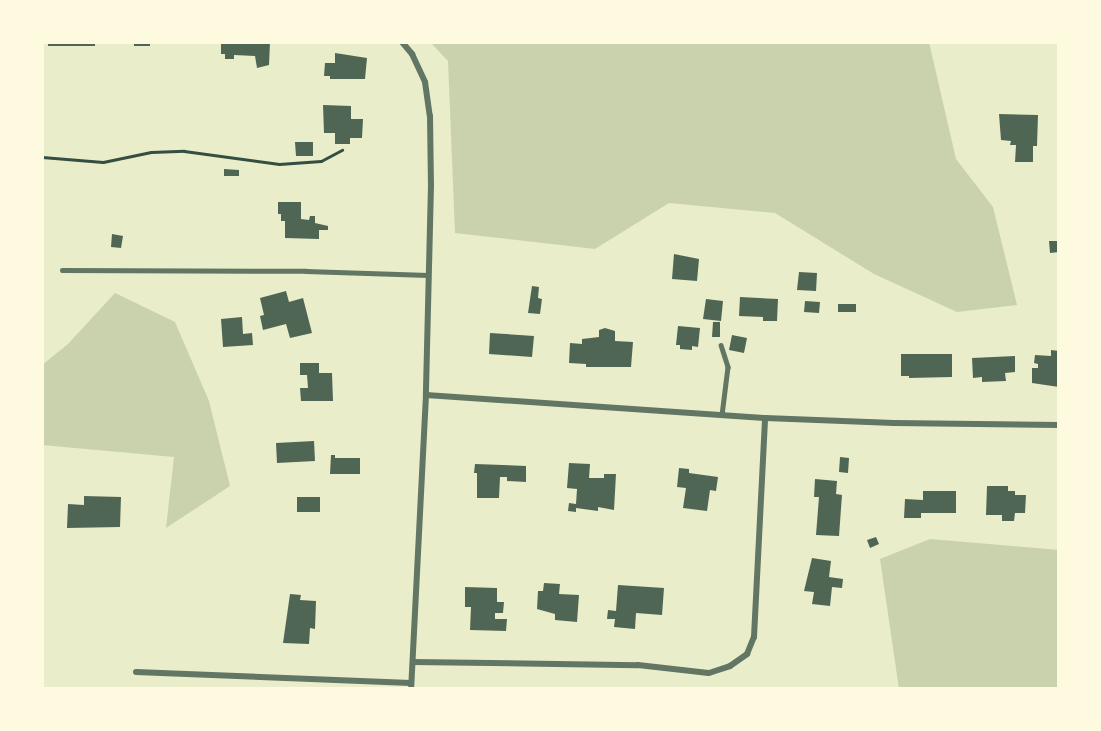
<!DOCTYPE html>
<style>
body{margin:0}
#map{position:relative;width:1101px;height:731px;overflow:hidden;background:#e9edc9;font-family:"Titillium Web",sans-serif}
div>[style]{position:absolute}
.green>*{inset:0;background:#cad2ad}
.building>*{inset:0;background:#4f6655}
.path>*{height:3px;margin:-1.5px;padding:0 1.5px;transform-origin:1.5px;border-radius:1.5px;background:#344e41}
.service>*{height:4.5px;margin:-2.25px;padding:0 2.25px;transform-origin:2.25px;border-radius:2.25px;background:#617663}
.minor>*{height:6px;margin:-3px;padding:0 3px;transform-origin:3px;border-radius:3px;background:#617663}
span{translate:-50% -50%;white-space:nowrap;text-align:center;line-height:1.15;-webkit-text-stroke:4.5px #fefae0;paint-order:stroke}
.frame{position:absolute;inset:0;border:44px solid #fefae0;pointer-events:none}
</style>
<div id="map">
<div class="green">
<i style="clip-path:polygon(430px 42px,929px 42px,956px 159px,993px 207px,1017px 305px,957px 312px,874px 274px,775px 213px,669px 203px,595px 249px,455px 233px,448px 61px)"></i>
<i style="clip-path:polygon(115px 293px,175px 322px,209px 401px,230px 486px,166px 528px,174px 457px,42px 445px,42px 365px,68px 344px)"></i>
<i style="clip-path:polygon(930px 539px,1059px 550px,1059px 689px,899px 689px,880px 559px)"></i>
</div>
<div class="building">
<i style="clip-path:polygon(48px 42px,95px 42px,95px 46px,48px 46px)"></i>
<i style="clip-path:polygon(134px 42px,150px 42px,150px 46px,134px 46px)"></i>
<i style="clip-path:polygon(221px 42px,270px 42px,269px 65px,257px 68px,255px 56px,234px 55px,234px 59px,225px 59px,225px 54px,221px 54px)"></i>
<i style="clip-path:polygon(335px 53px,367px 58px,365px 79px,330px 79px,330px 76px,324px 76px,325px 63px,335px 63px)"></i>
<i style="clip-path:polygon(323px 105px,351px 106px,351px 119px,363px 119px,362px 138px,350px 138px,350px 144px,335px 144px,335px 133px,324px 133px)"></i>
<i style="clip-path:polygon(999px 114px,1038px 115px,1037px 146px,1033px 146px,1033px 162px,1015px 162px,1016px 145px,1010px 145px,1011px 141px,1001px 140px)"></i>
<i style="clip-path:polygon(295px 142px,313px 142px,313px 156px,296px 156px)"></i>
<i style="clip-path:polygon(224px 169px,239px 170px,239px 176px,224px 176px)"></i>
<i style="clip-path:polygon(278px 202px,301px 202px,301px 219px,309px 220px,310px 216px,315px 216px,315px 223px,328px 226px,328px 230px,319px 230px,319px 239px,285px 238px,285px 221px,281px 221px,281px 214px,278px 214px)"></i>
<i style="clip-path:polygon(112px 234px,123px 236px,121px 248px,111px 247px)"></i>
<i style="clip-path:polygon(1049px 241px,1059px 241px,1059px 252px,1050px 253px)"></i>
<i style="clip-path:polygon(674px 254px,699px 259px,697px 281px,672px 279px)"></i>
<i style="clip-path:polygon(799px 272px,817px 273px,816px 291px,797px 290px)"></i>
<i style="clip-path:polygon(532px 286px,539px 287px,538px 298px,542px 299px,540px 314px,528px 313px)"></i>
<i style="clip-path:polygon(286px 291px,289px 302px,303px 298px,312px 333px,290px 338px,286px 324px,263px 330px,260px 316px,264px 315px,260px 298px)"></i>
<i style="clip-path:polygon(740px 297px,778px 299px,777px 321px,763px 321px,763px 317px,739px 316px)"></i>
<i style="clip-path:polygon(706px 299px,723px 301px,721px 321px,703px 319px)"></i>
<i style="clip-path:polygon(805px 301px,820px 302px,819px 313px,804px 312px)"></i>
<i style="clip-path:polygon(838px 304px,856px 304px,856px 312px,838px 312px)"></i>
<i style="clip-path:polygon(242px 317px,243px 334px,252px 333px,253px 345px,223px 347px,221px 319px)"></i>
<i style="clip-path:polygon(713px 322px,720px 322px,720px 337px,712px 337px)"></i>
<i style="clip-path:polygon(678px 326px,700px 328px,698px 347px,692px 346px,692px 350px,680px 349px,680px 345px,676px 345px)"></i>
<i style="clip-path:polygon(605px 328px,615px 331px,615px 341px,633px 342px,631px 367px,586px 367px,586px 364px,569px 363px,570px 343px,582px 344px,582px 339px,599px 337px,599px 330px)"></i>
<i style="clip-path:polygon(490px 333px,534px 336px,532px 357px,489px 354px)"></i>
<i style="clip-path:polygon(732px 335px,747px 338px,744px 353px,729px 350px)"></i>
<i style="clip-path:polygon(1051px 350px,1059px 351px,1059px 387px,1032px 383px,1032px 368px,1038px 368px,1038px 364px,1034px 363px,1035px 355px,1051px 356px)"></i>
<i style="clip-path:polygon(901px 354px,952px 354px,952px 377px,909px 378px,909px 376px,901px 376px)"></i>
<i style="clip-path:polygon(1015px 356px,1015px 372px,1005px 373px,1006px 381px,982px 382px,982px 377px,973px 378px,972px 358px)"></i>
<i style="clip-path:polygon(300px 363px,319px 363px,319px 373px,332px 373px,333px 401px,301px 401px,300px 388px,308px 388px,307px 375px,300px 375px)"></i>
<i style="clip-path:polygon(314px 441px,315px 461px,277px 463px,276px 443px)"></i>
<i style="clip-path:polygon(331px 455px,335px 455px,335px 458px,360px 458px,360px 474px,330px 474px)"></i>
<i style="clip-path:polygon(840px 457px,849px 458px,848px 473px,839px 472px)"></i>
<i style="clip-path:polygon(569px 463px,590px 464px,589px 478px,604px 478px,604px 474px,616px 474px,614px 510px,598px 507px,598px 511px,576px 508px,576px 512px,568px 511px,569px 503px,576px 504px,577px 489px,567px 488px)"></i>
<i style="clip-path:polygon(475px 464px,526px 466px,526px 482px,507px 481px,507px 477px,500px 477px,499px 498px,477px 498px,477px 473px,474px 473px)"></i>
<i style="clip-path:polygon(679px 468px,689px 469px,689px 473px,718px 477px,716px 491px,710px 490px,707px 511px,683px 508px,686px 488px,677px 487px)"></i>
<i style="clip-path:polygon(815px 479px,837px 481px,836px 494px,842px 495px,839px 536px,816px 535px,819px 497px,814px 497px)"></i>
<i style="clip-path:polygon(987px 486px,1008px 486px,1008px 491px,1015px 491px,1015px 495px,1026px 495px,1025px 513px,1015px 513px,1014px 521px,1002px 521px,1002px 515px,986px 515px)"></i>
<i style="clip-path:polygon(923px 491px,956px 491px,956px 513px,921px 513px,921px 518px,904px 518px,905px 499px,923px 500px)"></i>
<i style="clip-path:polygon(84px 496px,121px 497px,120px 527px,67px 528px,68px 504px,84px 505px)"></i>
<i style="clip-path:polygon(297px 497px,320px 497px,320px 512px,297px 512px)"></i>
<i style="clip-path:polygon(876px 537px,879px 544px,870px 548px,867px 540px)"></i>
<i style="clip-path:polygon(812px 558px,831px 561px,829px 577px,843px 579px,842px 588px,832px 587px,830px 606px,812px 604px,814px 592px,804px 591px)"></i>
<i style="clip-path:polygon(544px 583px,560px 584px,559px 594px,579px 595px,577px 622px,555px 620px,555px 614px,537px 609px,538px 591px,543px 591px)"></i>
<i style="clip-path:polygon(618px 585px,664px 588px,662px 615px,636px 613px,635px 629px,614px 627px,615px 619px,607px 619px,608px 610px,616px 611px)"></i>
<i style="clip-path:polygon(465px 587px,497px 588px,497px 602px,504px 602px,503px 613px,495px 613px,495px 619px,507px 619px,506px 631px,470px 630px,471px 607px,465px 607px)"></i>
<i style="clip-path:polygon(290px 594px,301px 595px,300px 600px,316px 601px,315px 629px,310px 628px,309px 644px,283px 643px)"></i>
</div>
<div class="path">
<i style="left:42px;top:157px;width:61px;rotate:4.7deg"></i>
<i style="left:103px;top:162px;width:49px;rotate:-11.8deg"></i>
<i style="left:151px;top:152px;width:33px;rotate:-2deg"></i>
<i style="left:184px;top:151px;width:96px;rotate:7.8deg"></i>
<i style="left:279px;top:164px;width:42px;rotate:-4.1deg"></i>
<i style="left:321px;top:161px;width:24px;rotate:-28deg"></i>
</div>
<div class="service">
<i style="left:62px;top:270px;width:244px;rotate:0.2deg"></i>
<i style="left:306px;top:271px;width:122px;rotate:1.9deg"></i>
<i style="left:721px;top:345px;width:23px;rotate:72deg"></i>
<i style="left:728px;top:367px;width:48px;rotate:97.1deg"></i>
</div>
<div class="minor">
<i style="left:402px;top:42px;width:16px;rotate:50deg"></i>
<i style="left:412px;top:54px;width:31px;rotate:65deg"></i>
<i style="left:425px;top:82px;width:34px;rotate:82deg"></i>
<i style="left:430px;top:116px;width:69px;rotate:89.2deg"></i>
<i style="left:431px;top:185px;width:210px;rotate:91.4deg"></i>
<i style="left:426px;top:395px;width:294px;rotate:92.9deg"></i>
<i style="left:426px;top:395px;width:340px;rotate:3.9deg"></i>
<i style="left:765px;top:418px;width:129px;rotate:2.2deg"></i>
<i style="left:894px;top:423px;width:165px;rotate:0.7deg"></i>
<i style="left:413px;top:662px;width:225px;rotate:0.8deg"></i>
<i style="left:638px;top:665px;width:71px;rotate:6.4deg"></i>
<i style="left:709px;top:673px;width:22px;rotate:-18deg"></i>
<i style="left:730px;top:666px;width:21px;rotate:-35deg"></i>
<i style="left:747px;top:654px;width:18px;rotate:-68deg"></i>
<i style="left:754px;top:637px;width:219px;rotate:-87.1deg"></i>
<i style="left:136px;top:672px;width:275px;rotate:2.3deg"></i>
</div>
<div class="frame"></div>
</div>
